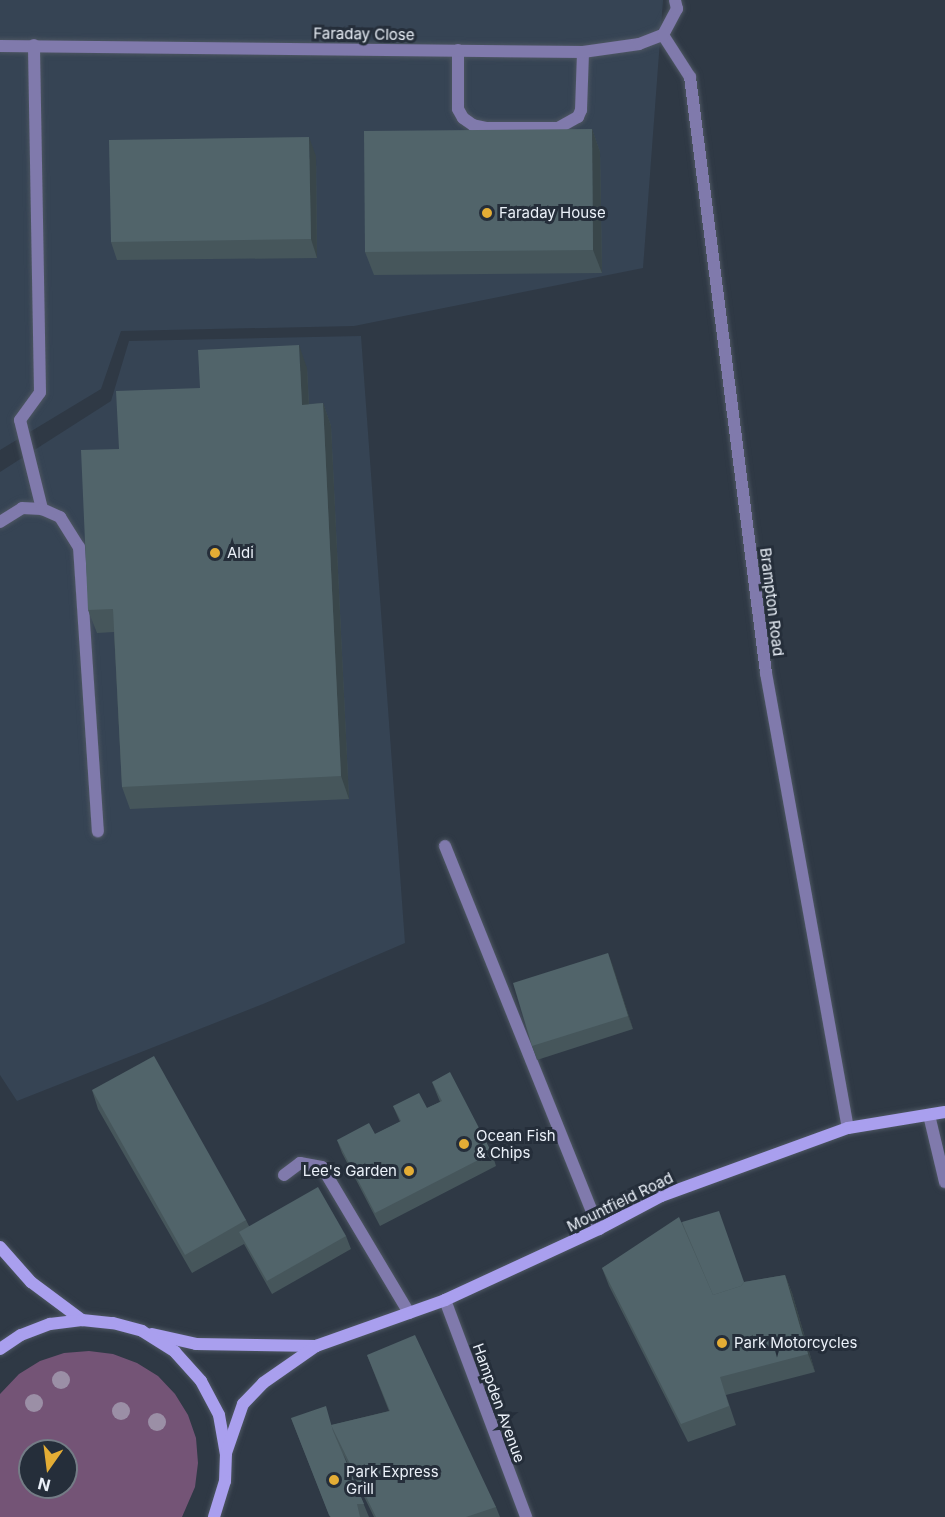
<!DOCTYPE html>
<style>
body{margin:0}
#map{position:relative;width:945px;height:1517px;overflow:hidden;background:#2f3945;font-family:Inter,sans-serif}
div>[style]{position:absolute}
.built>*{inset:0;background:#364454}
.green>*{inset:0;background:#745476}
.roads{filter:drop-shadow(0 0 2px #4d5662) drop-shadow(0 0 2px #4d5662)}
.lane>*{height:12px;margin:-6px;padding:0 6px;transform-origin:6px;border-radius:6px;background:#807aac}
.street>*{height:12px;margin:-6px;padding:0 6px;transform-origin:6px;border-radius:6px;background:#807aac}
.secondary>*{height:12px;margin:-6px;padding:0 6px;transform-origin:6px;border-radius:6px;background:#a99fee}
.trees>*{width:18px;height:18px;margin:-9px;border-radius:50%;background:#9b8fa6}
.wall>*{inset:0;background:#46565b}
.shaded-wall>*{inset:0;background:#39464a}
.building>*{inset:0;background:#51646a}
.dots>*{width:16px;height:16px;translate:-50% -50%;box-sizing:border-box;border:3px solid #252e3a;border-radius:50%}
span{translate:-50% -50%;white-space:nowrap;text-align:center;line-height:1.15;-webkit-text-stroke:6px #252e3a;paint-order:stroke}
.street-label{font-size:15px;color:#ebf1f9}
.poi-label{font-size:15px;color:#ebf1f9}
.left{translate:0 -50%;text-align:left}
.right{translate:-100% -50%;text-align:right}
.north{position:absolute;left:18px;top:1439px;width:60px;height:60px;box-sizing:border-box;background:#252e3a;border:2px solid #747c86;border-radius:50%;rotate:194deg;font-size:16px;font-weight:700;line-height:24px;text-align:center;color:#ebf1f9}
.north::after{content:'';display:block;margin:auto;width:21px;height:27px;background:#e4ad35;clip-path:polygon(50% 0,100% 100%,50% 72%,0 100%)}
</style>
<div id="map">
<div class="built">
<i style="clip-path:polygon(0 0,663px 0,643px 268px,354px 326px,121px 331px,101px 389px,0 450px)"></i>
<i style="clip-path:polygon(361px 336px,405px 943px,263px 1004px,17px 1101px,0 1075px,0 472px,111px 401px,129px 341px)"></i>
</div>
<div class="green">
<i style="clip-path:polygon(evenodd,89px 1351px,113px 1354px,137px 1363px,158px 1376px,175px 1394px,188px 1415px,196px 1438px,198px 1463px,195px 1487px,182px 1517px,0 1517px,0 1394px,19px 1374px,40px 1361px,64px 1353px,89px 1351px,30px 1451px,66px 1451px,66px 1487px,30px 1487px,30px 1451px)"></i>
</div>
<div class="roads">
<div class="lane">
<i style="left:663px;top:35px;width:50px;rotate:57.3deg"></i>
<i style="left:458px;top:50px;width:59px;rotate:90deg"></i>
<i style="left:458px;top:109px;width:10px;rotate:61deg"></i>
<i style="left:463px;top:118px;width:12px;rotate:35deg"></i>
<i style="left:473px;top:125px;width:13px;rotate:13deg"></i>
<i style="left:486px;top:128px;width:72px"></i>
<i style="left:558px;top:128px;width:23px;rotate:-29deg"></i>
<i style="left:578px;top:117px;width:8px;rotate:-67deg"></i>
<i style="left:581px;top:110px;width:58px;rotate:-88deg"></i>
<i style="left:20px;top:420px;width:92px;rotate:76.1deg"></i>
<i style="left:0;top:522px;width:26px;rotate:-32deg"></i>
<i style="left:22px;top:508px;width:20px;rotate:3deg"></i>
<i style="left:42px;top:509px;width:20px;rotate:24deg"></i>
<i style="left:60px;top:517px;width:36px;rotate:58deg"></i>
<i style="left:79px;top:547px;width:285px;rotate:86.2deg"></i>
<i style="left:445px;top:846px;width:413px;rotate:68.1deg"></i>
<i style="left:284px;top:1175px;width:20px;rotate:-37deg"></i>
<i style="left:300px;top:1163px;width:22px;rotate:10deg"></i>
<i style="left:322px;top:1167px;width:170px;rotate:59.2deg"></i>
</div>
<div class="street">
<i style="left:0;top:46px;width:583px;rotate:0.59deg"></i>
<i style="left:583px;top:52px;width:57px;rotate:-8.1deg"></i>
<i style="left:639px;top:44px;width:26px;rotate:-21deg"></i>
<i style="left:663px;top:35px;width:30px;rotate:-62deg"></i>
<i style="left:677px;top:9px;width:9px;rotate:-103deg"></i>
<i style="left:690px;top:77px;width:601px;rotate:82.73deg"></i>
<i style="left:766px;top:673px;width:462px;rotate:79.8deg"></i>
<i style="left:20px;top:420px;width:34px;rotate:-54deg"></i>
<i style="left:40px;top:392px;width:347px;rotate:-91deg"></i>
<i style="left:929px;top:1115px;width:69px;rotate:76.6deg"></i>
<i style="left:445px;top:1300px;width:232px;rotate:69.5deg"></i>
</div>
<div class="secondary">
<i style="left:0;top:1247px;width:47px;rotate:48.5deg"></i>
<i style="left:31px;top:1282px;width:64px;rotate:36.7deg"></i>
<i style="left:152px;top:1334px;width:45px;rotate:12.8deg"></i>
<i style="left:196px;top:1344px;width:120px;rotate:1deg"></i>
<i style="left:0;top:1349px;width:25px;rotate:-34deg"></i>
<i style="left:21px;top:1335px;width:31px;rotate:-21deg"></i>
<i style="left:50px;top:1324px;width:32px;rotate:-7deg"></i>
<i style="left:82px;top:1320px;width:31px;rotate:6deg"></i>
<i style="left:113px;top:1323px;width:30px;rotate:15deg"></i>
<i style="left:142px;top:1331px;width:39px;rotate:32deg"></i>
<i style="left:175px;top:1352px;width:39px;rotate:48deg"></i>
<i style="left:201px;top:1381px;width:38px;rotate:62deg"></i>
<i style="left:219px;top:1415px;width:39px;rotate:80deg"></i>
<i style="left:226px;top:1453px;width:28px;rotate:92deg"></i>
<i style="left:225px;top:1481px;width:38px;rotate:107deg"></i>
<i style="left:226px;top:1453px;width:52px;rotate:-70.9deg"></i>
<i style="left:243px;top:1404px;width:29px;rotate:-46deg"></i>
<i style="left:263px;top:1383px;width:65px;rotate:-34.9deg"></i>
<i style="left:316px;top:1346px;width:137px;rotate:-19.6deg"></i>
<i style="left:445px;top:1300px;width:170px;rotate:-24.8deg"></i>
<i style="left:599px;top:1229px;width:70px;rotate:-28deg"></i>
<i style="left:661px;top:1196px;width:199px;rotate:-20deg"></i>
<i style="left:848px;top:1128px;width:98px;rotate:-9.4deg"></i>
</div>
</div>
<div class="trees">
<i style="left:61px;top:1380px"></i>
<i style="left:34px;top:1403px"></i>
<i style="left:121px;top:1411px"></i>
<i style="left:157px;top:1422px"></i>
</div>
<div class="wall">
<i style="clip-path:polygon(592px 129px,600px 152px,602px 273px,374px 275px,365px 252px)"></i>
<i style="clip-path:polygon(316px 156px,317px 258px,117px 260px,111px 242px)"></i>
<i style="clip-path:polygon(307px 368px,309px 404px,323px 403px,331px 426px,349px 799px,130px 809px,122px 787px,114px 632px,97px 633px,88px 610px,119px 449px)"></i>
<i style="clip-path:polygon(608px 953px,633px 1029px,537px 1060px,532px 1046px)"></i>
<i style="clip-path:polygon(432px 1082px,492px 1153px,496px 1166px,380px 1226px,342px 1153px,337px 1140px,375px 1134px,400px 1122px,393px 1106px,427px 1108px,440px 1102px)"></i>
<i style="clip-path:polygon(92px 1090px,246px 1220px,249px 1226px,346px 1236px,351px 1249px,272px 1294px,244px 1244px,192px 1273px,98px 1109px)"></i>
<i style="clip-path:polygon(682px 1222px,744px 1282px,785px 1275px,792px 1293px,815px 1372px,726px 1395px,736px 1425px,688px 1442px,609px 1286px,602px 1268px)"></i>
<i style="clip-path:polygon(367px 1355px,496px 1507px,500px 1517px,374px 1517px,343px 1454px,369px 1517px,330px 1517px,291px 1418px,332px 1425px,389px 1411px)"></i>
</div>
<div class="shaded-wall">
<i style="clip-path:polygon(592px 129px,600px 152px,602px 273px,593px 250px)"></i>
<i style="clip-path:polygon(309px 137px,316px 156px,317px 258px,311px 239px)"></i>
<i style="clip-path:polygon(299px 345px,307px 368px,310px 427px,302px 405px)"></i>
<i style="clip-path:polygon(323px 403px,331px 426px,349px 799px,341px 776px)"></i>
<i style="clip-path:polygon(608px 953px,613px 966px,633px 1029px,628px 1016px)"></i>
<i style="clip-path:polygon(785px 1275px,792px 1293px,815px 1372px,808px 1354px)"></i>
</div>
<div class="building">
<i style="clip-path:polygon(592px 129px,593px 250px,365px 252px,364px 131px)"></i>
<i style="clip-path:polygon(309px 137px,311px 239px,111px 242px,109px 140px)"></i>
<i style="clip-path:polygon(299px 345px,302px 405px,323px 403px,341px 776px,122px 787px,113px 609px,88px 610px,81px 450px,119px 449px,116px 391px,200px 388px,198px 350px)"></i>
<i style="clip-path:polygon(608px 953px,628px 1016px,532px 1046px,513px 983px)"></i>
<i style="clip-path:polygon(154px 1056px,246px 1220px,185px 1255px,92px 1090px)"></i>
<i style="clip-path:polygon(450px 1072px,492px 1153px,375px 1213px,337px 1140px,369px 1123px,375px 1134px,401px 1121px,393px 1106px,419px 1093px,427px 1108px,442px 1101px,432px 1082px)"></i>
<i style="clip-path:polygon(318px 1187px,346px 1236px,267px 1281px,239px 1232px)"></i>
<i style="clip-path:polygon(719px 1211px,744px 1282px,741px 1286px,713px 1295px,682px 1222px)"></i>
<i style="clip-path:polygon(679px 1217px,713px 1295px,741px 1286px,744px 1282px,785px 1275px,808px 1354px,720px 1377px,729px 1406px,681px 1424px,602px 1268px)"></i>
<i style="clip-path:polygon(415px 1335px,496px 1507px,466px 1517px,376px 1517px,331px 1425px,390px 1411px,367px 1355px)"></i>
<i style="clip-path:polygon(326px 1406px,333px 1431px,364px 1504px,357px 1504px,360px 1517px,331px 1517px,329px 1515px,291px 1418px)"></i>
</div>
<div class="dots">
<i style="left:487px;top:213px;background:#e4ad35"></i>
<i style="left:215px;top:553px;background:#e4ad35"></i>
<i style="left:464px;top:1144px;background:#e4ad35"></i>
<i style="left:409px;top:1171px;background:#e4ad35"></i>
<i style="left:722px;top:1343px;background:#e4ad35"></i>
<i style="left:334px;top:1480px;background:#e4ad35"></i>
</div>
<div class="street-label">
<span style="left:364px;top:34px;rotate:1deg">Faraday Close</span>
<span style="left:772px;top:602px;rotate:83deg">Brampton Road</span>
<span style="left:620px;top:1202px;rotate:-26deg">Mountfield Road</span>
<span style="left:499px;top:1403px;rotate:70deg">Hampden Avenue</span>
</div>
<div class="poi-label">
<span class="left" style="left:499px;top:213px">Faraday House</span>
<span class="left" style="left:227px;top:553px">Aldi</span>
<span class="left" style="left:476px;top:1144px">Ocean Fish<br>&amp; Chips</span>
<span class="right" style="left:397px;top:1171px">Lee's Garden</span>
<span class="left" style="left:734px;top:1343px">Park Motorcycles</span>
<span class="left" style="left:346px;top:1480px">Park Express<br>Grill</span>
</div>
<div class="north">N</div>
</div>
